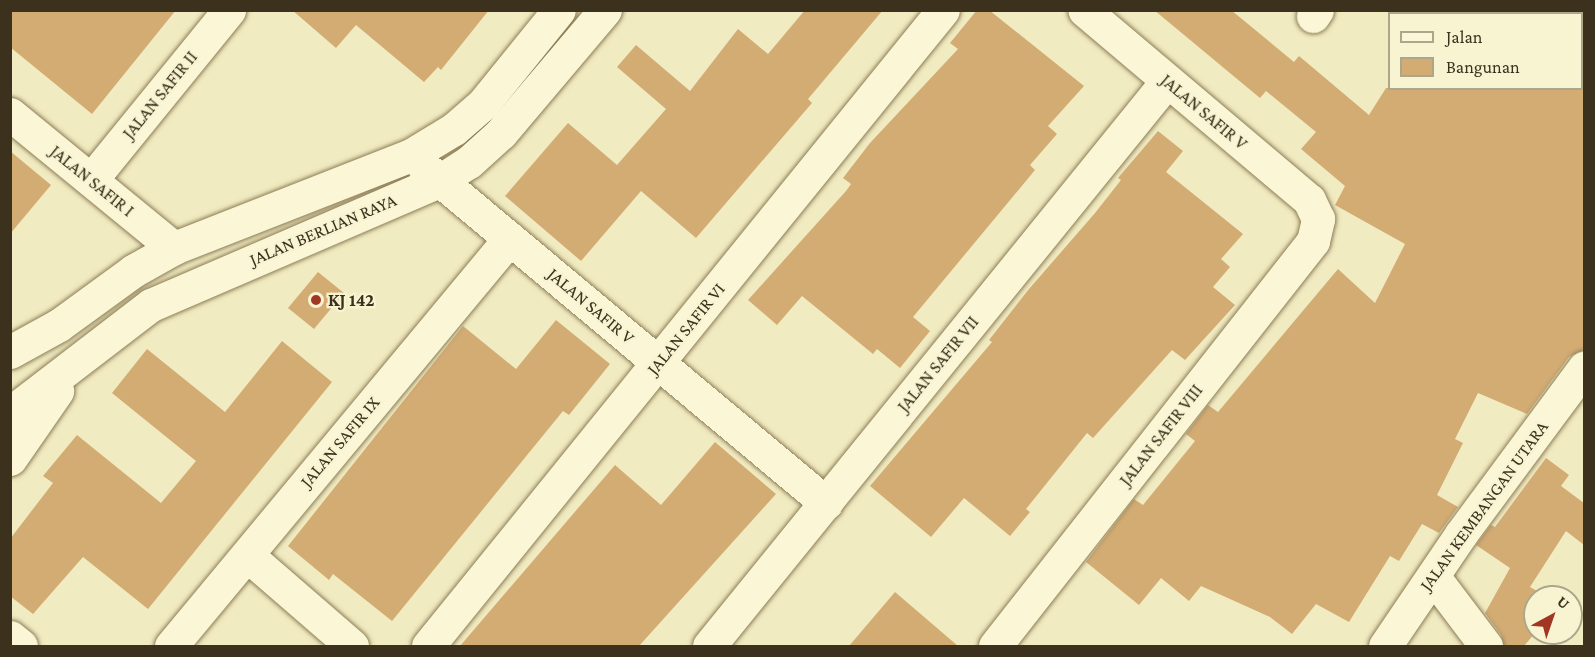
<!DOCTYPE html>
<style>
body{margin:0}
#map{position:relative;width:1595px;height:657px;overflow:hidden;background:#f1ebc1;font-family:"Crimson Pro",serif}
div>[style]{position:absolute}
.building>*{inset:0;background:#d3ac74}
.roads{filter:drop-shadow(0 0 2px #8d7d57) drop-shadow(0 0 2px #8d7d57)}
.minor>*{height:33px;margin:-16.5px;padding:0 16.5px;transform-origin:16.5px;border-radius:16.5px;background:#fbf7d6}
.dots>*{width:16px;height:16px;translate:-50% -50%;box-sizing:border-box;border:3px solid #f8f4d2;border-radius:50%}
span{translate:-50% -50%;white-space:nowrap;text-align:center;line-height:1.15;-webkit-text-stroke:4.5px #f8f4d2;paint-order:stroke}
.street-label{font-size:18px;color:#3b311d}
.poi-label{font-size:18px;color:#3b311d;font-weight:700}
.left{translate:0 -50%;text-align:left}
.frame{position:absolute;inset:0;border:12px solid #3b311d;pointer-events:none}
.legend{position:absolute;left:1388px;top:12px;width:195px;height:78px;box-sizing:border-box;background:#f8f4d2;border:2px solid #aca68a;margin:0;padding:8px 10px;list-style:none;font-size:18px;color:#3b311d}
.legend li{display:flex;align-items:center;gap:12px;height:30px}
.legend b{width:30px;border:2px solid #aca68a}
.north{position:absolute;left:1523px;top:585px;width:60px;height:60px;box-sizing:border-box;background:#f8f4d2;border:2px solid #aca68a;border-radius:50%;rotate:40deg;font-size:16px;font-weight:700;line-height:24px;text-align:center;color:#3b311d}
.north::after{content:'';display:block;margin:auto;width:21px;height:27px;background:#a13722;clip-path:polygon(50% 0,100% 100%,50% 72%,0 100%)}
</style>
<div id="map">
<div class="building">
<i style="clip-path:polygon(10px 10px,176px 10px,92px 114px,10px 47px)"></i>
<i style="clip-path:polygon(292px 10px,489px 10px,441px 70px,438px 67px,424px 82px,356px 25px,336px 48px)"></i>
<i style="clip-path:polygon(805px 10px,883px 10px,808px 99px,812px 103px,696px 238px,641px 191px,581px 261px,505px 196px,568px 123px,617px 165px,666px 109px,617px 67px,636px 45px,690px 91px,738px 29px,768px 54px)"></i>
<i style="clip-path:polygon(977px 10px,989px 10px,1084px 86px,1048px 126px,1057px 134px,1030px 165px,1035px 170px,913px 317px,930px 331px,900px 368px,877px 349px,873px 354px,802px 296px,777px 325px,748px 300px,846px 191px,851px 184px,843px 178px,870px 143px,958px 49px,950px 43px)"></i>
<i style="clip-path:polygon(1154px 10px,1231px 10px,1294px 62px,1299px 56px,1369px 115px,1386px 88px,1584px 88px,1584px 350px,1569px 357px,1527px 414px,1478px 393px,1455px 439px,1463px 443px,1437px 495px,1458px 507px,1439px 533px,1422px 524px,1399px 561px,1390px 556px,1349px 622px,1316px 604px,1292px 634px,1270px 617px,1201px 586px,1189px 601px,1161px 578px,1139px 605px,1086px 562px,1134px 499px,1143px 505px,1195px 441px,1186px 434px,1208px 405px,1218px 412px,1338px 269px,1375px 303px,1405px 244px,1335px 205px,1345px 186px,1301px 149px,1316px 132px,1266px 91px,1260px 98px)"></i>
<i style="clip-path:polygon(1158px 131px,1183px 151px,1166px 172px,1243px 234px,1221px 259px,1230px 267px,1213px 287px,1235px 305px,1185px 360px,1172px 350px,1093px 438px,1087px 433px,1026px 509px,1030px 512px,1010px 536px,964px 498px,931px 537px,870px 486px,992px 342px,989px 340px,1029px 289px,1095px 213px,1121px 180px,1118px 178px)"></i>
<i style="clip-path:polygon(10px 151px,51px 185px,10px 234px)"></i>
<i style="clip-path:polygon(318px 272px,344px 293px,314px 329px,288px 308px)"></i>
<i style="clip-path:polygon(556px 320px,610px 364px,569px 415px,563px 411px,392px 621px,333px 574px,329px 580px,288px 546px,463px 326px,516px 369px)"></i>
<i style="clip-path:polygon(282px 341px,332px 382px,148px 609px,83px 557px,33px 614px,10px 596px,10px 539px,53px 483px,43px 476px,77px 435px,161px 503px,196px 461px,112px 393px,147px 349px,225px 412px)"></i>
<i style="clip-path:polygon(715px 442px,776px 494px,639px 646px,460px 646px,615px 465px,661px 505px)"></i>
<i style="clip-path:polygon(1546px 458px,1569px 475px,1561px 486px,1584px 503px,1584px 545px,1566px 531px,1530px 587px,1548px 597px,1535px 597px,1535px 633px,1524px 646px,1504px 646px,1501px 635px,1485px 613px,1510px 568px,1476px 545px,1491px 525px,1495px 527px)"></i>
<i style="clip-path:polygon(895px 592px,958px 646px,849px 646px)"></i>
</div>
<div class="roads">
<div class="minor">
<i style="left:1577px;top:10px;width:8px;rotate:30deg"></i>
<i style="left:1313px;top:16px;width:7px;rotate:-56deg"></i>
<i style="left:10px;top:114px;width:212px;rotate:39.3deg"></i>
<i style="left:424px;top:167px;width:524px;rotate:39.89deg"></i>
<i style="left:91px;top:180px;width:219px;rotate:-50.9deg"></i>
<i style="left:10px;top:352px;width:56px;rotate:-28.9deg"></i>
<i style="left:59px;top:325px;width:92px;rotate:-36.1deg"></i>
<i style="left:133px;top:271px;width:47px;rotate:-29.3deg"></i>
<i style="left:174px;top:248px;width:255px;rotate:-21.4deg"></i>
<i style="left:411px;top:155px;width:50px;rotate:-31.2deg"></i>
<i style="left:454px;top:129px;width:37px;rotate:-41deg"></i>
<i style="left:482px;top:105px;width:122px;rotate:-51deg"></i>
<i style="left:10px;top:413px;width:178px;rotate:-37.5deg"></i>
<i style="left:151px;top:305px;width:316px;rotate:-23.3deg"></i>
<i style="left:441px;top:180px;width:33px;rotate:-33deg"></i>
<i style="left:469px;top:162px;width:43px;rotate:-42.2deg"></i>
<i style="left:501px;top:133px;width:161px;rotate:-49.8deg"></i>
<i style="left:10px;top:459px;width:83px;rotate:-55.3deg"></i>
<i style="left:247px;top:555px;width:139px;rotate:40.9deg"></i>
<i style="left:1433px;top:576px;width:88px;rotate:52.9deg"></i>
<i style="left:10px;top:637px;width:14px;rotate:39deg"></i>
<i style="left:171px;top:646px;width:530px;rotate:-50.28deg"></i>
<i style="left:428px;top:646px;width:818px;rotate:-51deg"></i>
<i style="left:709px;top:646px;width:727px;rotate:-50.97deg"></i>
<i style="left:995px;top:646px;width:515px;rotate:-51.86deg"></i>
<i style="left:1313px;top:241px;width:23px;rotate:-77deg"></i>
<i style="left:1318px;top:219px;width:21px;rotate:-115deg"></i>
<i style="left:1309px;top:200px;width:294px;rotate:-139.8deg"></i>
<i style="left:1385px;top:646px;width:135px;rotate:-55.8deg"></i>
<i style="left:1461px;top:534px;width:207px;rotate:-53.5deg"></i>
</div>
</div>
<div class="dots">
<i style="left:316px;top:300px;background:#a13722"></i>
</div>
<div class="street-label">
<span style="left:160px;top:95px;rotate:-51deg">JALAN SAFIR II</span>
<span style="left:1204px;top:112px;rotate:40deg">JALAN SAFIR V</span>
<span style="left:92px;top:181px;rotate:39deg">JALAN SAFIR I</span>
<span style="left:323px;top:230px;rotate:-23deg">JALAN BERLIAN RAYA</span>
<span style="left:591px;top:306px;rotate:40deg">JALAN SAFIR V</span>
<span style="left:686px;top:329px;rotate:-51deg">JALAN SAFIR VI</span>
<span style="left:938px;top:364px;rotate:-51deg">JALAN SAFIR VII</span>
<span style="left:1161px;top:435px;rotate:-52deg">JALAN SAFIR VIII</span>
<span style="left:340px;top:442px;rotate:-50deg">JALAN SAFIR IX</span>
<span style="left:1484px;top:506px;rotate:-54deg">JALAN KEMBANGAN UTARA</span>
</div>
<div class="poi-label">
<span class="left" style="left:328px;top:300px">KJ 142</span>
</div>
<div class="frame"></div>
<ul class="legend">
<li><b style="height:8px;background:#fbf7d6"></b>Jalan</li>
<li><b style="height:16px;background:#d3ac74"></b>Bangunan</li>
</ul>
<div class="north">U</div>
</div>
